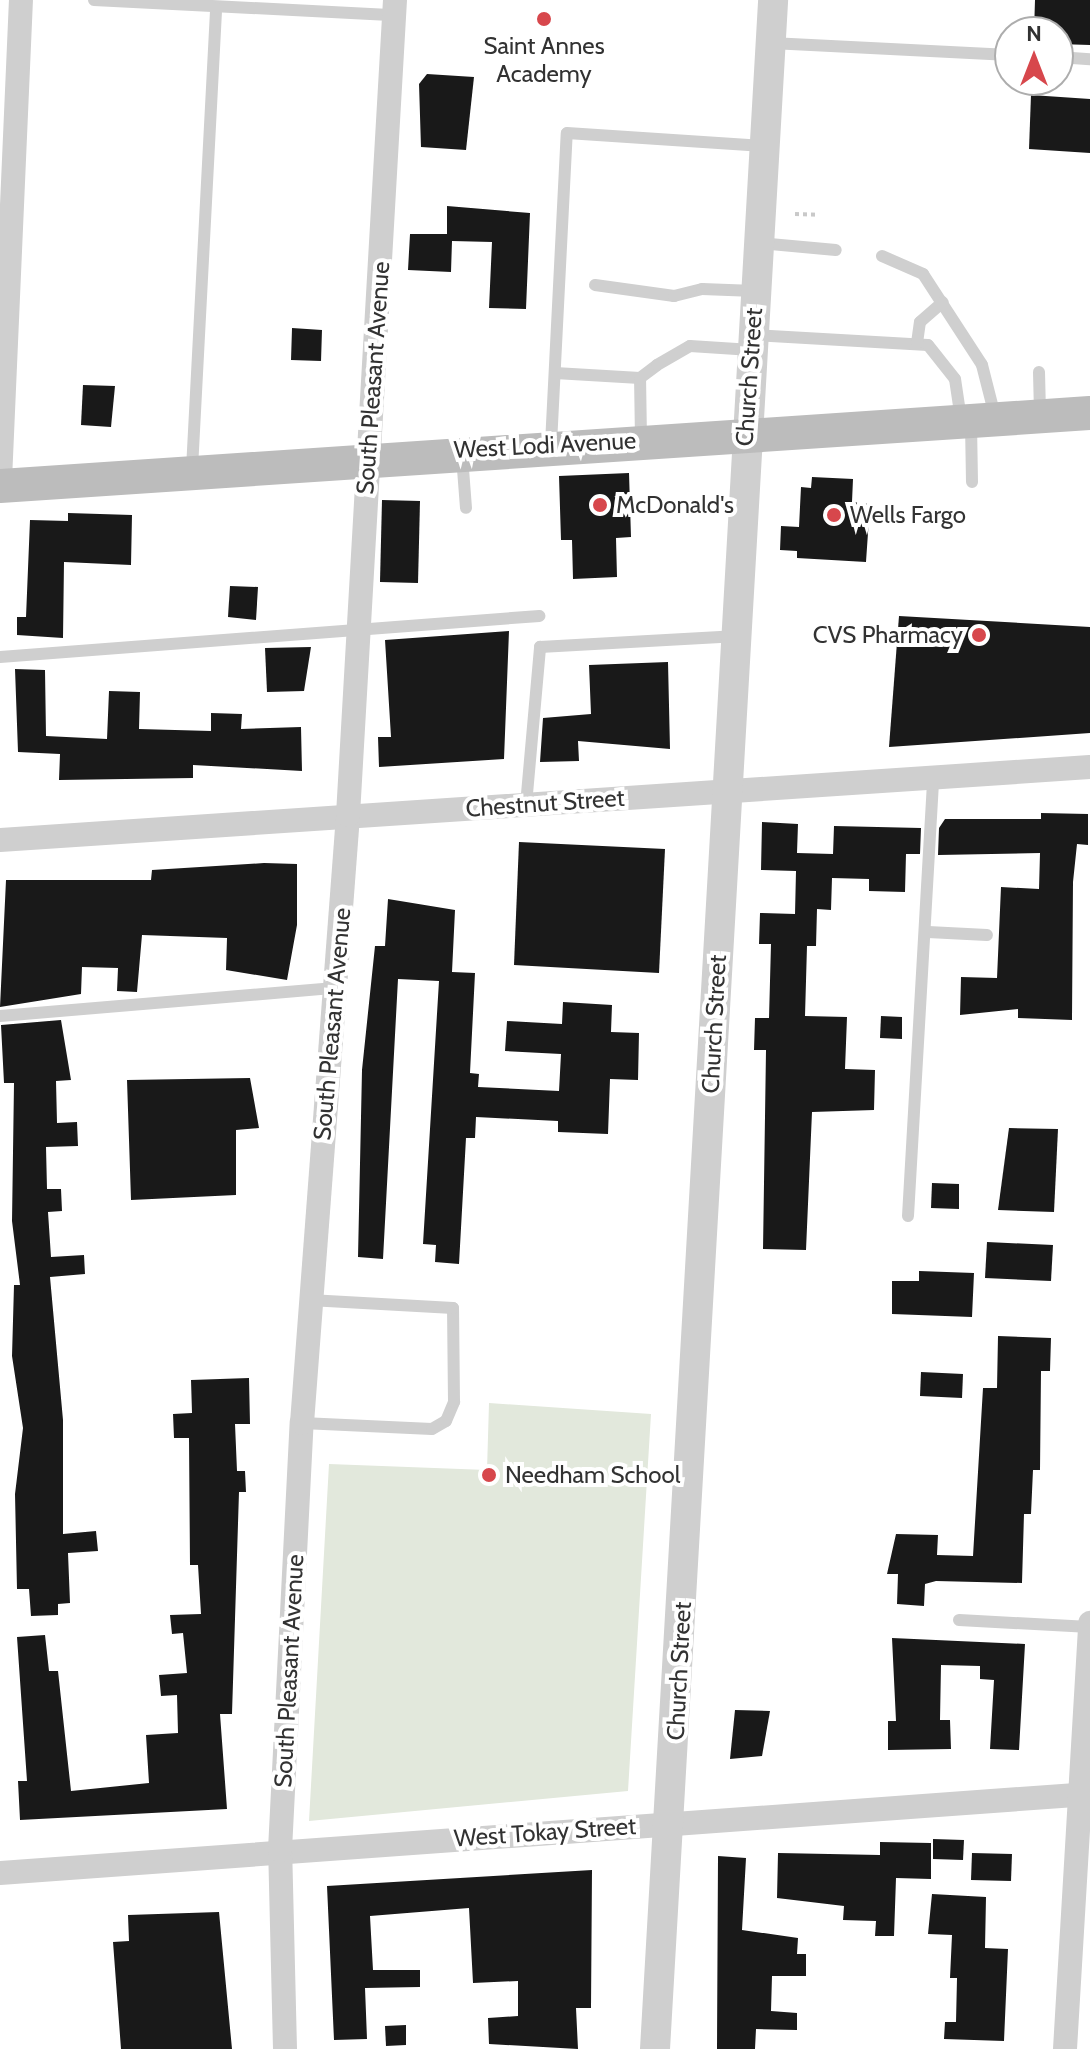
<!DOCTYPE html>
<style>
body{margin:0}
#map{position:relative;width:1090px;height:2049px;overflow:hidden;background:#fff;font-family:Cabin,sans-serif}
div>[style]{position:absolute}
.green>*{inset:0;background:#e2e8dc}
.building>*{inset:0;background:#191919}
.path>*{height:4px;margin-top:-2px;transform-origin:0;background:repeating-linear-gradient(90deg,#c9c9c9 0 4px,transparent 0 8px)}
.service>*{height:12px;margin:-6px;padding:0 6px;transform-origin:6px;border-radius:6px;background:#cfcfcf}
.minor>*{height:24px;margin:-12px;padding:0 12px;transform-origin:12px;border-radius:12px;background:#cfcfcf}
.tertiary>*{height:30px;margin:-15px;padding:0 15px;transform-origin:15px;border-radius:15px;background:#cfcfcf}
.secondary>*{height:34px;margin:-17px;padding:0 17px;transform-origin:17px;border-radius:17px;background:#bcbcbc}
.dots>*{width:22px;height:22px;translate:-50% -50%;box-sizing:border-box;border:4px solid #fff;border-radius:50%}
span{translate:-50% -50%;white-space:nowrap;text-align:center;line-height:1.15;-webkit-text-stroke:8px #fff;paint-order:stroke}
.poi-label{font-size:24px;color:#323232}
.left{translate:0 -50%;text-align:left}
.right{translate:-100% -50%;text-align:right}
.street-label{font-size:24px;color:#323232}
.north{position:absolute;left:994px;top:16px;width:80px;height:80px;box-sizing:border-box;background:#fff;border:2px solid #adadad;border-radius:50%;rotate:0deg;font-size:22px;font-weight:700;line-height:32px;text-align:center;color:#323232}
.north::after{content:'';display:block;margin:auto;width:28px;height:36px;background:#d7474c;clip-path:polygon(50% 0,100% 100%,50% 72%,0 100%)}
</style>
<div id="map">
<div class="green">
<i style="clip-path:polygon(489px 1403px,651px 1414px,628px 1791px,309px 1821px,329px 1464px,487px 1470px)"></i>
</div>
<div class="building">
<i style="clip-path:polygon(1035px 0,1090px 0,1090px 45px,1058px 44px,1058px 32px,1034px 32px)"></i>
<i style="clip-path:polygon(427px 74px,474px 77px,466px 150px,421px 147px,419px 84px)"></i>
<i style="clip-path:polygon(1031px 95px,1090px 99px,1090px 153px,1029px 149px)"></i>
<i style="clip-path:polygon(447px 206px,530px 213px,526px 309px,489px 308px,492px 242px,452px 241px,451px 272px,408px 270px,410px 234px,447px 234px)"></i>
<i style="clip-path:polygon(292px 328px,322px 330px,321px 361px,291px 360px)"></i>
<i style="clip-path:polygon(83px 385px,115px 386px,111px 427px,81px 425px)"></i>
<i style="clip-path:polygon(629px 473px,631px 537px,616px 538px,617px 577px,573px 579px,572px 540px,561px 540px,559px 476px)"></i>
<i style="clip-path:polygon(812px 477px,853px 479px,852px 502px,870px 504px,866px 562px,797px 558px,797px 551px,780px 550px,781px 526px,799px 527px,801px 487px,811px 488px)"></i>
<i style="clip-path:polygon(382px 500px,420px 501px,418px 583px,380px 582px)"></i>
<i style="clip-path:polygon(68px 513px,132px 515px,131px 565px,64px 562px,63px 638px,17px 635px,17px 617px,26px 617px,30px 520px,68px 521px)"></i>
<i style="clip-path:polygon(230px 586px,258px 587px,256px 620px,228px 617px)"></i>
<i style="clip-path:polygon(899px 616px,1090px 627px,1090px 733px,889px 747px)"></i>
<i style="clip-path:polygon(509px 631px,504px 759px,379px 767px,378px 737px,391px 737px,385px 640px)"></i>
<i style="clip-path:polygon(311px 647px,304px 691px,267px 692px,265px 648px)"></i>
<i style="clip-path:polygon(668px 662px,670px 749px,578px 741px,579px 761px,540px 762px,543px 718px,591px 714px,589px 665px)"></i>
<i style="clip-path:polygon(15px 669px,45px 670px,46px 736px,107px 739px,109px 691px,140px 692px,139px 729px,211px 731px,211px 713px,242px 714px,241px 729px,301px 727px,302px 771px,193px 765px,193px 778px,59px 780px,60px 754px,18px 752px)"></i>
<i style="clip-path:polygon(1041px 813px,1088px 814px,1088px 845px,1077px 844px,1073px 882px,1072px 1020px,1018px 1018px,1018px 1009px,960px 1015px,961px 977px,997px 978px,1001px 887px,1039px 889px,1040px 853px,938px 855px,939px 828px,945px 819px,1041px 819px)"></i>
<i style="clip-path:polygon(762px 822px,798px 824px,797px 853px,833px 854px,834px 826px,921px 828px,920px 854px,906px 854px,905px 892px,869px 891px,869px 879px,832px 878px,831px 910px,817px 909px,816px 946px,807px 946px,805px 1016px,847px 1017px,845px 1069px,875px 1070px,874px 1110px,812px 1112px,806px 1250px,763px 1249px,766px 1050px,754px 1050px,755px 1018px,769px 1018px,771px 944px,759px 944px,760px 913px,795px 914px,796px 871px,761px 870px)"></i>
<i style="clip-path:polygon(519px 842px,665px 849px,659px 973px,514px 965px)"></i>
<i style="clip-path:polygon(264px 863px,297px 864px,297px 925px,287px 980px,226px 970px,227px 938px,142px 935px,137px 992px,117px 991px,118px 968px,82px 967px,81px 994px,0 1007px,6px 880px,151px 880px,152px 870px)"></i>
<i style="clip-path:polygon(388px 899px,455px 910px,452px 972px,475px 973px,470px 1073px,479px 1074px,478px 1087px,559px 1091px,561px 1054px,505px 1051px,507px 1021px,562px 1024px,563px 1002px,612px 1005px,611px 1032px,639px 1033px,638px 1080px,610px 1079px,608px 1134px,558px 1132px,558px 1121px,476px 1117px,475px 1138px,466px 1138px,459px 1264px,435px 1262px,436px 1245px,423px 1244px,439px 981px,398px 979px,383px 1259px,358px 1257px,362px 1070px,375px 946px,385px 946px)"></i>
<i style="clip-path:polygon(881px 1016px,902px 1017px,902px 1039px,880px 1038px)"></i>
<i style="clip-path:polygon(61px 1020px,71px 1080px,56px 1081px,57px 1123px,77px 1122px,78px 1146px,46px 1147px,47px 1189px,61px 1189px,62px 1211px,48px 1212px,51px 1257px,84px 1255px,85px 1274px,50px 1277px,63px 1420px,63px 1534px,96px 1531px,98px 1551px,68px 1553px,70px 1603px,58px 1604px,58px 1615px,31px 1616px,29px 1589px,17px 1589px,15px 1494px,23px 1428px,12px 1356px,14px 1285px,20px 1285px,12px 1221px,14px 1083px,4px 1083px,1px 1025px)"></i>
<i style="clip-path:polygon(250px 1078px,259px 1128px,236px 1130px,236px 1195px,131px 1200px,127px 1080px)"></i>
<i style="clip-path:polygon(1009px 1128px,1058px 1129px,1054px 1212px,998px 1210px)"></i>
<i style="clip-path:polygon(932px 1183px,959px 1184px,959px 1209px,931px 1208px)"></i>
<i style="clip-path:polygon(987px 1242px,1053px 1245px,1051px 1281px,985px 1278px)"></i>
<i style="clip-path:polygon(919px 1271px,974px 1273px,972px 1317px,892px 1314px,892px 1281px,919px 1281px)"></i>
<i style="clip-path:polygon(998px 1336px,1051px 1338px,1050px 1371px,1041px 1371px,1040px 1470px,1033px 1470px,1031px 1514px,1024px 1514px,1022px 1583px,936px 1581px,925px 1584px,924px 1606px,897px 1604px,898px 1574px,887px 1574px,896px 1534px,938px 1535px,937px 1555px,973px 1556px,983px 1388px,997px 1388px)"></i>
<i style="clip-path:polygon(921px 1372px,963px 1374px,962px 1398px,920px 1396px)"></i>
<i style="clip-path:polygon(249px 1378px,250px 1424px,235px 1424px,237px 1471px,245px 1471px,246px 1492px,239px 1492px,232px 1714px,220px 1714px,227px 1809px,20px 1820px,18px 1781px,27px 1781px,17px 1637px,45px 1635px,49px 1671px,58px 1671px,71px 1791px,149px 1783px,146px 1735px,178px 1733px,177px 1695px,161px 1696px,159px 1675px,187px 1673px,183px 1633px,172px 1634px,170px 1615px,201px 1614px,198px 1565px,190px 1565px,189px 1438px,174px 1438px,173px 1414px,192px 1413px,191px 1380px)"></i>
<i style="clip-path:polygon(892px 1638px,1025px 1644px,1019px 1750px,990px 1749px,994px 1680px,980px 1679px,980px 1666px,941px 1665px,940px 1720px,950px 1720px,951px 1749px,888px 1750px,888px 1721px,896px 1721px)"></i>
<i style="clip-path:polygon(735px 1710px,770px 1711px,762px 1756px,730px 1759px)"></i>
<i style="clip-path:polygon(933px 1839px,964px 1840px,963px 1860px,933px 1859px)"></i>
<i style="clip-path:polygon(880px 1842px,931px 1843px,931px 1879px,896px 1878px,894px 1936px,875px 1936px,876px 1921px,843px 1920px,844px 1906px,777px 1898px,778px 1853px,880px 1855px)"></i>
<i style="clip-path:polygon(972px 1853px,1012px 1854px,1011px 1881px,971px 1880px)"></i>
<i style="clip-path:polygon(718px 1856px,746px 1858px,742px 1930px,798px 1938px,797px 1954px,806px 1954px,806px 1976px,772px 1976px,771px 2011px,797px 2013px,797px 2030px,756px 2029px,755px 2049px,717px 2049px)"></i>
<i style="clip-path:polygon(592px 1870px,591px 2008px,576px 2008px,578px 2049px,489px 2044px,488px 2018px,518px 2016px,518px 1981px,473px 1983px,469px 1908px,370px 1916px,373px 1970px,420px 1970px,420px 1987px,365px 1988px,367px 2039px,334px 2040px,327px 1886px)"></i>
<i style="clip-path:polygon(932px 1894px,986px 1897px,985px 1948px,1008px 1949px,1004px 2041px,944px 2039px,945px 2022px,956px 2022px,957px 1978px,950px 1978px,952px 1935px,928px 1934px)"></i>
<i style="clip-path:polygon(219px 1912px,232px 2049px,121px 2049px,113px 1942px,129px 1941px,128px 1915px)"></i>
<i style="clip-path:polygon(406px 2025px,406px 2045px,386px 2046px,385px 2026px)"></i>
</div>
<div class="path">
<i style="left:795px;top:214px;width:24px;rotate:2deg"></i>
</div>
<div class="service">
<i style="left:94px;top:0;width:301px;rotate:2.9deg"></i>
<i style="left:771px;top:43px;width:239px;rotate:2.9deg"></i>
<i style="left:1058px;top:57px;width:32px;rotate:4deg"></i>
<i style="left:760px;top:243px;width:76px;rotate:5.3deg"></i>
<i style="left:882px;top:256px;width:45px;rotate:23.7deg"></i>
<i style="left:923px;top:274px;width:108px;rotate:57deg"></i>
<i style="left:982px;top:365px;width:53px;rotate:75.7deg"></i>
<i style="left:595px;top:285px;width:80px;rotate:7.9deg"></i>
<i style="left:674px;top:296px;width:29px;rotate:-14deg"></i>
<i style="left:702px;top:289px;width:53px;rotate:2.2deg"></i>
<i style="left:753px;top:335px;width:175px;rotate:3.3deg"></i>
<i style="left:928px;top:345px;width:43px;rotate:51.5deg"></i>
<i style="left:955px;top:379px;width:40px;rotate:81.5deg"></i>
<i style="left:917px;top:343px;width:21px;rotate:-82deg"></i>
<i style="left:920px;top:322px;width:30px;rotate:-41deg"></i>
<i style="left:1039px;top:372px;width:41px;rotate:88.6deg"></i>
<i style="left:555px;top:373px;width:85px;rotate:3.4deg"></i>
<i style="left:971px;top:424px;width:58px;rotate:89deg"></i>
<i style="left:641px;top:439px;width:61px;rotate:-90.9deg"></i>
<i style="left:640px;top:378px;width:21px;rotate:-37deg"></i>
<i style="left:657px;top:365px;width:38px;rotate:-30deg"></i>
<i style="left:690px;top:346px;width:62px;rotate:3.7deg"></i>
<i style="left:551px;top:444px;width:311px;rotate:-87.1deg"></i>
<i style="left:567px;top:133px;width:197px;rotate:3.8deg"></i>
<i style="left:462px;top:456px;width:52px;rotate:85.6deg"></i>
<i style="left:192px;top:469px;width:461px;rotate:-87deg"></i>
<i style="left:0;top:657px;width:541px;rotate:-4.35deg"></i>
<i style="left:526px;top:805px;width:159px;rotate:-84.9deg"></i>
<i style="left:540px;top:647px;width:194px;rotate:-3.2deg"></i>
<i style="left:928px;top:932px;width:59px;rotate:2.9deg"></i>
<i style="left:0;top:1016px;width:336px;rotate:-4.8deg"></i>
<i style="left:908px;top:1216px;width:437px;rotate:-86.7deg"></i>
<i style="left:302px;top:1423px;width:130px;rotate:2.6deg"></i>
<i style="left:432px;top:1429px;width:16px;rotate:-30deg"></i>
<i style="left:446px;top:1421px;width:21px;rotate:-67deg"></i>
<i style="left:454px;top:1402px;width:94px;rotate:-90.6deg"></i>
<i style="left:453px;top:1308px;width:144px;rotate:-176.8deg"></i>
<i style="left:959px;top:1620px;width:131px;rotate:3.1deg"></i>
</div>
<div class="minor">
<i style="left:0;top:480px;width:480px;rotate:-87.5deg"></i>
<i style="left:0;top:840px;width:1092px;rotate:-3.83deg"></i>
<i style="left:0;top:1873px;width:1093px;rotate:-4.15deg"></i>
<i style="left:285px;top:2049px;width:199px;rotate:-91.4deg"></i>
<i style="left:280px;top:1850px;width:428px;rotate:-87.1deg"></i>
<i style="left:302px;top:1423px;width:610px;rotate:-85.67deg"></i>
<i style="left:348px;top:815px;width:816px;rotate:-86.7deg"></i>
<i style="left:1065px;top:2049px;width:427px;rotate:-86.6deg"></i>
</div>
<div class="tertiary">
<i style="left:655px;top:2049px;width:2052px;rotate:-86.7deg"></i>
</div>
<div class="secondary">
<i style="left:0;top:486px;width:1092px;rotate:-3.83deg"></i>
</div>
<div class="dots">
<i style="left:544px;top:19px;background:#d7474c"></i>
<i style="left:600px;top:505px;background:#d7474c"></i>
<i style="left:834px;top:515px;background:#d7474c"></i>
<i style="left:979px;top:635px;background:#d7474c"></i>
<i style="left:489px;top:1475px;background:#d7474c"></i>
</div>
<div class="poi-label">
<span style="left:544px;top:60px">Saint Annes<br>Academy</span>
<span class="left" style="left:616px;top:505px">McDonald's</span>
<span class="left" style="left:850px;top:515px">Wells Fargo</span>
<span class="right" style="left:963px;top:635px">CVS Pharmacy</span>
<span class="left" style="left:505px;top:1475px">Needham School</span>
</div>
<div class="street-label">
<span style="left:749px;top:377px;rotate:-86deg">Church Street</span>
<span style="left:373px;top:378px;rotate:-86deg">South Pleasant Avenue</span>
<span style="left:545px;top:445px;rotate:-3deg">West Lodi Avenue</span>
<span style="left:545px;top:803px;rotate:-4deg">Chestnut Street</span>
<span style="left:332px;top:1024px;rotate:-85deg">South Pleasant Avenue</span>
<span style="left:714px;top:1024px;rotate:-87deg">Church Street</span>
<span style="left:289px;top:1671px;rotate:-87deg">South Pleasant Avenue</span>
<span style="left:679px;top:1671px;rotate:-87deg">Church Street</span>
<span style="left:545px;top:1832px;rotate:-4deg">West Tokay Street</span>
</div>
<div class="north">N</div>
</div>
